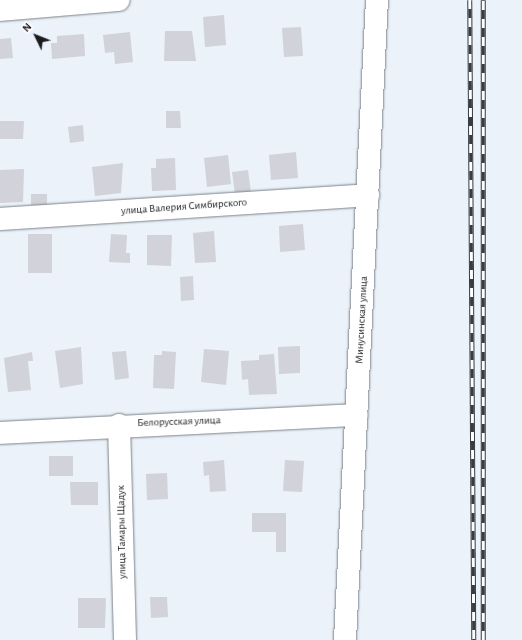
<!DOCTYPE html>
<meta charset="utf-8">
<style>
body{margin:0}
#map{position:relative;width:522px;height:640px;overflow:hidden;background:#ebf2f9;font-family:"Alegreya Sans",sans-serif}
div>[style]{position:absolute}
.building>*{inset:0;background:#d1d2da}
.roads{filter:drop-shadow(0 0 1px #7c8288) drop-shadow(0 0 1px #7c8288)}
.street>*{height:22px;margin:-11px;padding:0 11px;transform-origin:11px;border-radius:11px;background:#fff}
.secondary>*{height:22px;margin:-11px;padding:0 11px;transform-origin:11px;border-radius:11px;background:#fff}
.rail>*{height:4.5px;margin-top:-2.25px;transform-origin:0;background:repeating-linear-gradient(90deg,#fff 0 9px,#393c40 0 18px);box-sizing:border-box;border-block:1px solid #393c40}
span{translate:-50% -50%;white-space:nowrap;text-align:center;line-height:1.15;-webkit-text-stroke:4px #fff;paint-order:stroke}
.street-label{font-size:11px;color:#1a1c1f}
.north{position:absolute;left:16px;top:16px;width:40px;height:40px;-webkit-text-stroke:3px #fff;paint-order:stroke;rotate:313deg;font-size:11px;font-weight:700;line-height:16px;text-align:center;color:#1a1c1f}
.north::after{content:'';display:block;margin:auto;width:14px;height:18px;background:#1a1c1f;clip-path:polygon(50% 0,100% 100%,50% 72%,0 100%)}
</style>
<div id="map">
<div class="building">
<i style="clip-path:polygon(224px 15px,226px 45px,205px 47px,203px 17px)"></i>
<i style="clip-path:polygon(301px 27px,303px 56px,284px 57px,282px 28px)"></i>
<i style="clip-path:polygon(165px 31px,192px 31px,196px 61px,164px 61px)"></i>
<i style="clip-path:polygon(130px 32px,133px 62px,115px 64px,114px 52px,105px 53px,103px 35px)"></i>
<i style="clip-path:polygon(84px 34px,85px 56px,52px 59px,51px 43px,57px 43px,57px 36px)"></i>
<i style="clip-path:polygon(11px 38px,13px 58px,0 59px,0 39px)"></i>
<i style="clip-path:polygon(166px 111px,180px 111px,181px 128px,166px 128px)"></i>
<i style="clip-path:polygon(0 121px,24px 121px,23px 139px,0 139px)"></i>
<i style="clip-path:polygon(83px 125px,84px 141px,70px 143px,68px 127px)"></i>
<i style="clip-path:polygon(296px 152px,298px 178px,271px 180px,269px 155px)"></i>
<i style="clip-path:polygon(228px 155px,231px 184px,207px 187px,204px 158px)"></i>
<i style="clip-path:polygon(175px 158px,176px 190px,152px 191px,151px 168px,156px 168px,156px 159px)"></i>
<i style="clip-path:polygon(123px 163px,121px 193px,95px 196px,92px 167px)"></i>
<i style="clip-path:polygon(24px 169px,23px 202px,0 203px,0 170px)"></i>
<i style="clip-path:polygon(248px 170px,251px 192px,235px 194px,232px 172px)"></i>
<i style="clip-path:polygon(31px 194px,47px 194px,47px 205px,31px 205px)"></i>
<i style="clip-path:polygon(303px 224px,305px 250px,280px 252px,279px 226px)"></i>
<i style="clip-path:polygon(214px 231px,216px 262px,195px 263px,193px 233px)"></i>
<i style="clip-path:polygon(28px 234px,52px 234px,52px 273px,28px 273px)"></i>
<i style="clip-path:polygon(111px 234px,127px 235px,126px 253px,130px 253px,130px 263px,109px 262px)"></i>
<i style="clip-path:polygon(147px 235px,172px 235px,171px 266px,147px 265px)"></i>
<i style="clip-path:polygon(193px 276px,194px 300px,181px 301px,180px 277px)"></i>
<i style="clip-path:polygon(300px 346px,300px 373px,279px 374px,278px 347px)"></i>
<i style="clip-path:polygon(81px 347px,83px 384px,60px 388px,55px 351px)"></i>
<i style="clip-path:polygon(204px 349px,229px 351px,226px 385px,201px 382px)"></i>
<i style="clip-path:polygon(126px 351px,129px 378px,115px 380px,112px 352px)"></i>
<i style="clip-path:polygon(162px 351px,176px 352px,174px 389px,153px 388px,154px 355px,162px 355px)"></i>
<i style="clip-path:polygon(32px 352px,33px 361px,28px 361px,31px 390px,8px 392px,4px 358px)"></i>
<i style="clip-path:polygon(274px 354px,277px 394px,249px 395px,248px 379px,242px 380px,241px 361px,259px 360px,259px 355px)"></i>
<i style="clip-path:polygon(49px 456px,73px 456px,73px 476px,49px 476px)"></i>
<i style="clip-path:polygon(224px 460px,226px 491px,210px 492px,209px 475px,204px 476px,203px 462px)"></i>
<i style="clip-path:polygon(285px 460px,304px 461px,302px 492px,283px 491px)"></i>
<i style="clip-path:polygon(167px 473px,168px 499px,147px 500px,146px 474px)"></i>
<i style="clip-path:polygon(70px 482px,98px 482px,98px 505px,71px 505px)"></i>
<i style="clip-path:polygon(252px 513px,286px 513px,286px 552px,276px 552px,276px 532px,252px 532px)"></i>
<i style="clip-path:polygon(150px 597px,167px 597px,168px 617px,151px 618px)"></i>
<i style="clip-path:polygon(78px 598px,106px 598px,105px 628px,78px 628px)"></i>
</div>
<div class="roads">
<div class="street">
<i style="left:0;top:219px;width:369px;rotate:-3.7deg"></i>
<i style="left:119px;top:425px;width:215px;rotate:88.4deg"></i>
<i style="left:0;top:433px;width:357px;rotate:-2.9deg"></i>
</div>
<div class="secondary">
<i style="left:0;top:10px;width:119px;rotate:-4.8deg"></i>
<i style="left:345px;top:640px;width:641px;rotate:-87.14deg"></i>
</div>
</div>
<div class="rail">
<i style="left:470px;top:0;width:640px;rotate:89.64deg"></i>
<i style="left:483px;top:640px;width:640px;rotate:-90deg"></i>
</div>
<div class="street-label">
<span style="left:184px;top:207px;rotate:-4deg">улица Валерия Симбирского</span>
<span style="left:362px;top:320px;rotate:-87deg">Минусинская улица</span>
<span style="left:179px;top:422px;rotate:-2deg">Белорусская улица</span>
<span style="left:122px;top:532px;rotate:-91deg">улица Тамары Щадук</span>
</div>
<div class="north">N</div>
</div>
